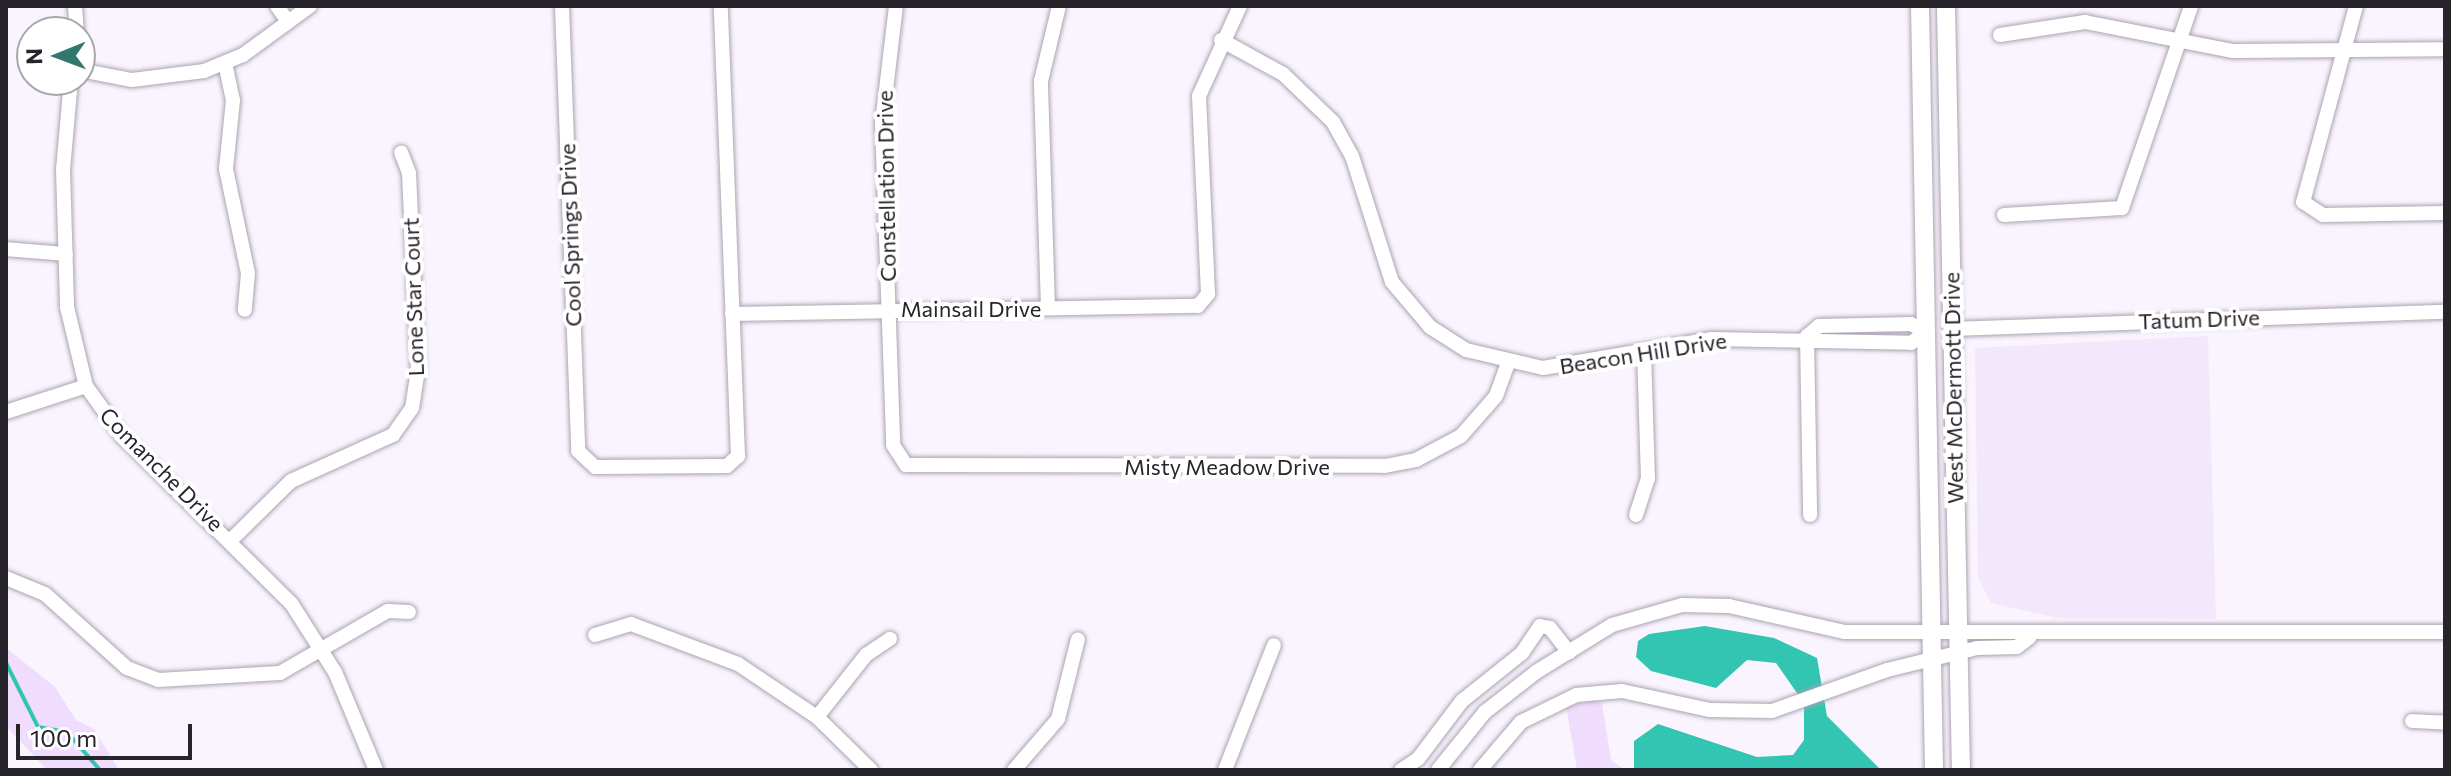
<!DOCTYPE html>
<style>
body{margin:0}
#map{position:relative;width:2451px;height:776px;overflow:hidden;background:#f9f4fd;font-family:Commissioner,sans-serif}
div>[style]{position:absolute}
.built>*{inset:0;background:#f3e7fc}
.green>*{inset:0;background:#f0dcfd}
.water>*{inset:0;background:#32c5b2}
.stream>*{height:4px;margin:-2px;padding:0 2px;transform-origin:2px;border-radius:2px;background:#32c5b2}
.roads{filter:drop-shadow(0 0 2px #ada2b4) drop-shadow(0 0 2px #ada2b4)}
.minor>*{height:14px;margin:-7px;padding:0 7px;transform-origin:7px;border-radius:7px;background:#fff}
.major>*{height:18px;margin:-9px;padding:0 9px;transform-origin:9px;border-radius:9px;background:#fff}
span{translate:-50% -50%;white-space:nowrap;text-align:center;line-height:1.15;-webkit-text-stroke:8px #fff;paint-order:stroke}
.street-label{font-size:22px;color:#28242b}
.frame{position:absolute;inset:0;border:8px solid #28242b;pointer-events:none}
.north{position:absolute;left:16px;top:16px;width:80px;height:80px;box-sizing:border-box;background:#fff;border:2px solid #a9a7aa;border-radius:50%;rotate:269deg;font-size:22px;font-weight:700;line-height:32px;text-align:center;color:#28242b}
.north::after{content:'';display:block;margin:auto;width:28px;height:36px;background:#33786d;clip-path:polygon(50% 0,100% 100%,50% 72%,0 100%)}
.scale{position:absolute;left:16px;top:724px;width:176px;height:36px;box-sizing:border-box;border:4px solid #28242b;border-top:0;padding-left:10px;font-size:24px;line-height:28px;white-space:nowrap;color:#28242b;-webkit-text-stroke:6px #fff;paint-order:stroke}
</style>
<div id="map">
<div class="built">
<i style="clip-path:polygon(2208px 336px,2216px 619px,2057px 618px,1991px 603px,1978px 578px,1975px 348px)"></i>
</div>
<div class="green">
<i style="clip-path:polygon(6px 648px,55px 687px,76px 720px,94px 729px,119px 770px,47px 770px,6px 726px)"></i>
<i style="clip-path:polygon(1595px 700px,1602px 703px,1611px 760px,1625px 770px,1577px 770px,1566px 706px)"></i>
</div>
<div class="water">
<i style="clip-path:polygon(1705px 626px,1774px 638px,1817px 658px,1827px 716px,1881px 770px,1634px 770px,1634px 741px,1658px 724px,1757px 757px,1793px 755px,1804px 740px,1804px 703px,1776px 663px,1747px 660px,1716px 688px,1651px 671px,1636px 657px,1638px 641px,1649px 634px)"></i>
</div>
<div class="stream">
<i style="left:6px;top:663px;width:72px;rotate:63.4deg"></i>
<i style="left:38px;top:727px;width:29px;rotate:10deg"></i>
<i style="left:67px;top:732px;width:50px;rotate:49deg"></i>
</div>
<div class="roads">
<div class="minor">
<i style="left:75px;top:6px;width:26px;rotate:86deg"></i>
<i style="left:277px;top:6px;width:19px;rotate:55deg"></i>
<i style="left:562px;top:6px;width:445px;rotate:87.9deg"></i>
<i style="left:578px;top:451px;width:23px;rotate:43deg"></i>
<i style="left:595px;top:467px;width:132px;rotate:-0.4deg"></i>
<i style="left:727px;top:466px;width:15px;rotate:-42deg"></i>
<i style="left:738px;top:456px;width:450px;rotate:-92.2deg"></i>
<i style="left:896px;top:6px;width:118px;rotate:96.8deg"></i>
<i style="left:882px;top:123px;width:322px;rotate:88deg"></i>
<i style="left:893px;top:445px;width:24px;rotate:57deg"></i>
<i style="left:906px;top:465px;width:479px;rotate:0.1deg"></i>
<i style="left:1385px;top:466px;width:32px;rotate:-11deg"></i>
<i style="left:1416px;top:460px;width:51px;rotate:-28.1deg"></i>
<i style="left:1461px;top:436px;width:53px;rotate:-48.8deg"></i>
<i style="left:1496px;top:396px;width:33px;rotate:-70deg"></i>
<i style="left:2356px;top:6px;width:203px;rotate:105.1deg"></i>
<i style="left:2303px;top:202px;width:24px;rotate:33deg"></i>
<i style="left:2323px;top:215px;width:122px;rotate:-0.9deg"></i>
<i style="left:2000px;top:35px;width:86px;rotate:-8.7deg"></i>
<i style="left:2085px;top:22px;width:151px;rotate:11.1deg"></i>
<i style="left:2233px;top:51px;width:212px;rotate:-0.5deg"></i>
<i style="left:1221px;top:40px;width:71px;rotate:28.7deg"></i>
<i style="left:1283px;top:74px;width:69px;rotate:43.8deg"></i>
<i style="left:1333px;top:122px;width:39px;rotate:61deg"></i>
<i style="left:1352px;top:156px;width:132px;rotate:72.4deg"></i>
<i style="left:1392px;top:282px;width:59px;rotate:49.8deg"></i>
<i style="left:1430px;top:327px;width:43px;rotate:32.6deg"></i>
<i style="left:1466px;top:350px;width:79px;rotate:13.2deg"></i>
<i style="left:1543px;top:368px;width:170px;rotate:-9.8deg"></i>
<i style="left:1711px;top:339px;width:200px;rotate:1.1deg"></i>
<i style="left:1911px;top:343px;width:19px;rotate:-36deg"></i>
<i style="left:1926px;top:332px;width:17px;rotate:-152deg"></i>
<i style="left:1911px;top:324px;width:92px;rotate:178.8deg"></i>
<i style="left:1819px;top:326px;width:16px;rotate:140deg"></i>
<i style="left:225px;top:63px;width:38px;rotate:78deg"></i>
<i style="left:233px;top:100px;width:69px;rotate:95.8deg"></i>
<i style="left:226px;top:169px;width:106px;rotate:78.1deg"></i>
<i style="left:248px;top:273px;width:37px;rotate:95deg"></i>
<i style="left:80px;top:70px;width:53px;rotate:10.9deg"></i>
<i style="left:132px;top:80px;width:73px;rotate:-7.1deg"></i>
<i style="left:204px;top:71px;width:42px;rotate:-22.3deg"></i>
<i style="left:243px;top:55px;width:83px;rotate:-36.2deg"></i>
<i style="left:71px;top:80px;width:89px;rotate:95.1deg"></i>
<i style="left:63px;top:169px;width:138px;rotate:88.3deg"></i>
<i style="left:67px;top:307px;width:81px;rotate:76.5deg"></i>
<i style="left:86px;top:386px;width:62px;rotate:54.2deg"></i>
<i style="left:122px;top:436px;width:238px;rotate:44.7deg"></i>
<i style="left:291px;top:603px;width:82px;rotate:57.5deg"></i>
<i style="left:335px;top:672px;width:106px;rotate:67.3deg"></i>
<i style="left:2004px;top:215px;width:118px;rotate:-3.4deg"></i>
<i style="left:2122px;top:208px;width:213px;rotate:-71.1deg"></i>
<i style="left:6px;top:249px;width:60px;rotate:4.8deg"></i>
<i style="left:1048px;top:308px;width:227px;rotate:-91.8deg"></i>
<i style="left:1041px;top:81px;width:77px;rotate:-76.5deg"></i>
<i style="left:732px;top:314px;width:466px;rotate:-1deg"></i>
<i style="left:1198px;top:306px;width:16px;rotate:-50deg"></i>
<i style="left:1208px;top:294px;width:198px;rotate:-92.6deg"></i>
<i style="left:1199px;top:96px;width:99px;rotate:-65.5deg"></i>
<i style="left:1952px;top:329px;width:493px;rotate:-2deg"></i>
<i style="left:1807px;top:336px;width:179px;rotate:89deg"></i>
<i style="left:6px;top:412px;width:84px;rotate:-18deg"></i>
<i style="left:1636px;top:515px;width:38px;rotate:-72deg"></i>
<i style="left:1648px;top:479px;width:127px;rotate:-91.8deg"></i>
<i style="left:233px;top:538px;width:81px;rotate:-44.5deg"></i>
<i style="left:291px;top:481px;width:112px;rotate:-24.3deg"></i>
<i style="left:393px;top:435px;width:33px;rotate:-55deg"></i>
<i style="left:412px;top:408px;width:37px;rotate:-81deg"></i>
<i style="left:418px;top:371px;width:198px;rotate:-92.6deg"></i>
<i style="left:409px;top:173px;width:22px;rotate:-111deg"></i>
<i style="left:6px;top:578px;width:42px;rotate:22.3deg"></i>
<i style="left:45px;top:594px;width:110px;rotate:42.1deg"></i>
<i style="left:127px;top:668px;width:33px;rotate:21deg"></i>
<i style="left:158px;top:680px;width:122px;rotate:-3.3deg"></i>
<i style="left:280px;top:673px;width:125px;rotate:-29.9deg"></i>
<i style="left:388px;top:611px;width:21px;rotate:3deg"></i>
<i style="left:595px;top:635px;width:38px;rotate:-17deg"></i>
<i style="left:631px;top:624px;width:114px;rotate:20.5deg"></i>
<i style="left:738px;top:664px;width:95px;rotate:33.9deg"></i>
<i style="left:817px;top:717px;width:76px;rotate:44.5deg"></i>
<i style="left:817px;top:717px;width:79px;rotate:-51.7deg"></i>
<i style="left:866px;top:655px;width:29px;rotate:-34deg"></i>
<i style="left:2412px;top:721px;width:33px;rotate:3deg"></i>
<i style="left:1014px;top:770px;width:67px;rotate:-49.2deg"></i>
<i style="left:1058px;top:719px;width:82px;rotate:-76deg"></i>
<i style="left:1225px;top:770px;width:134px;rotate:-68.6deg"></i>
<i style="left:1401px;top:770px;width:20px;rotate:-33deg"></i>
<i style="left:1418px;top:759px;width:73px;rotate:-52.8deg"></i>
<i style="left:1462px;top:701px;width:77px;rotate:-38.7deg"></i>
<i style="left:1522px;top:653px;width:32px;rotate:-56deg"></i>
<i style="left:1540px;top:626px;width:10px;rotate:11deg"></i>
<i style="left:1550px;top:628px;width:31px;rotate:52deg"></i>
<i style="left:1438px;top:770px;width:75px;rotate:-51deg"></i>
<i style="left:1485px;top:712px;width:65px;rotate:-38.1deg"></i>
<i style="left:1536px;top:672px;width:89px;rotate:-31.7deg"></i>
<i style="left:1612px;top:625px;width:73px;rotate:-15.9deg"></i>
<i style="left:1682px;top:605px;width:47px;rotate:1.2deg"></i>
<i style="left:1729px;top:606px;width:118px;rotate:12.7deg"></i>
<i style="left:1844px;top:632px;width:601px"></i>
<i style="left:1480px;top:770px;width:63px;rotate:-49.5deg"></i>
<i style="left:1521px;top:722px;width:61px;rotate:-26.1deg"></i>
<i style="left:1576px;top:695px;width:46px;rotate:-5deg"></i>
<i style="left:1622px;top:691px;width:89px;rotate:12.3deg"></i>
<i style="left:1709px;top:710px;width:63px;rotate:0.9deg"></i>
<i style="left:1772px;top:711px;width:122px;rotate:-19.6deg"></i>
<i style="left:1887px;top:670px;width:93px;rotate:-13.7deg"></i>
<i style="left:1977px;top:648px;width:40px;rotate:-1.4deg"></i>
<i style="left:2017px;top:647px;width:16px;rotate:-38deg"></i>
</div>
<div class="major">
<i style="left:1920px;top:6px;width:764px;rotate:88.95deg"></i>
<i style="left:1946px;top:6px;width:764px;rotate:88.88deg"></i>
</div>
</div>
<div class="street-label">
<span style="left:886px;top:186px;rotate:-91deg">Constellation Drive</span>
<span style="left:570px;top:235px;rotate:-92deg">Cool Springs Drive</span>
<span style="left:413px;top:297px;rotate:-92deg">Lone Star Court</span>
<span style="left:971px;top:309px">Mainsail Drive</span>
<span style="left:2199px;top:319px;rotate:-2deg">Tatum Drive</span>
<span style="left:1643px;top:353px;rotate:-9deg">Beacon Hill Drive</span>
<span style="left:1953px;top:388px;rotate:-91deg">West McDermott Drive</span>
<span style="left:1227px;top:467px">Misty Meadow Drive</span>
<span style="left:162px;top:469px;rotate:45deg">Comanche Drive</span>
</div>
<div class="frame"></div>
<div class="north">N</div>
<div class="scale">100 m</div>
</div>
